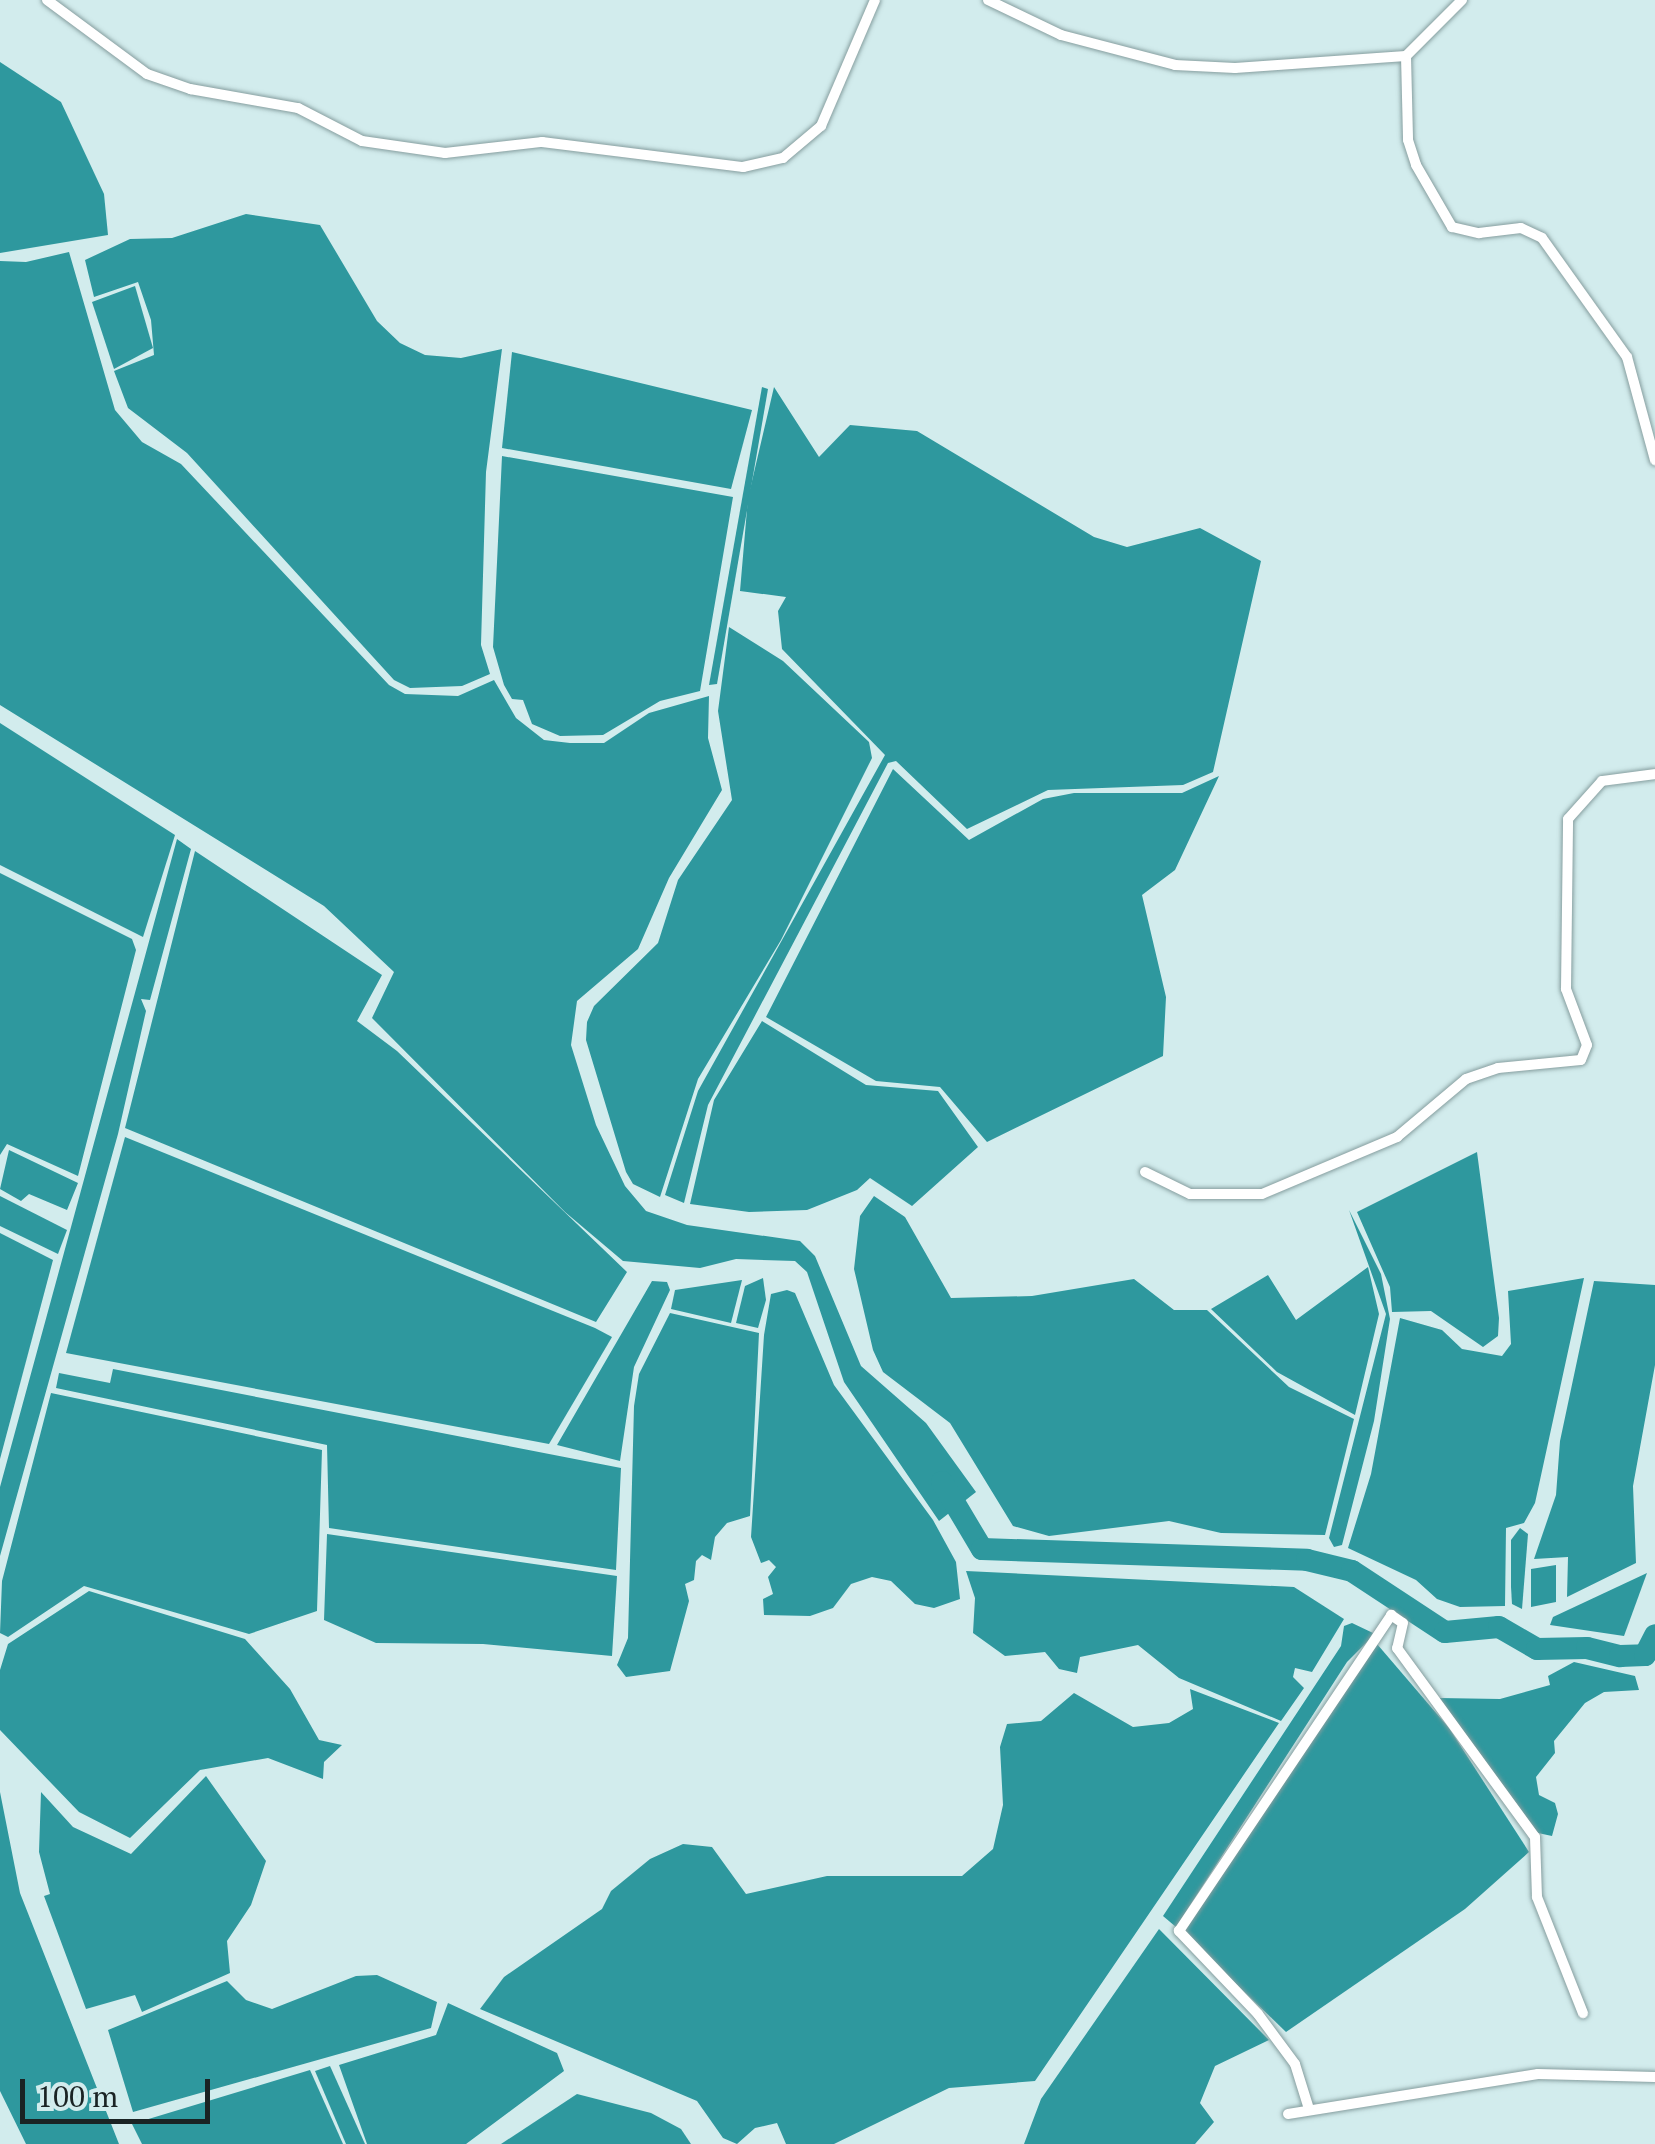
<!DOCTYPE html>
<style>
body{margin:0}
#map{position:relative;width:1655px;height:2144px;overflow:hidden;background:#d2eced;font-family:"PT Serif",serif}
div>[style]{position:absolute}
.water>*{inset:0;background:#2e989e}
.river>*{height:22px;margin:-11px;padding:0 11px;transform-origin:11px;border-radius:11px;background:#2e989e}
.roads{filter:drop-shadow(0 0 2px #869e9f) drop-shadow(0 0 2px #869e9f)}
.street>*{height:10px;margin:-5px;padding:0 5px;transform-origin:5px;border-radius:5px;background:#fff}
span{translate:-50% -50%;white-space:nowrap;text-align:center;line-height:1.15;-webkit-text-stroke:9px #d2eced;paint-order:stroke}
.scale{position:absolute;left:20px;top:2079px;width:190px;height:45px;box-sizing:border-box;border:5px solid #1a2324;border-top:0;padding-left:12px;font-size:30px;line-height:35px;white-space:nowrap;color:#1a2324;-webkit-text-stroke:8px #d2eced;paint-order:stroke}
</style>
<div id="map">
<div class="water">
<i style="clip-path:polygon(0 62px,61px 102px,104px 194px,108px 235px,0 253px)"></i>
<i style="clip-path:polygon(246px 214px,320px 225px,377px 321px,400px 343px,425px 355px,461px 358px,502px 349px,486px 472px,481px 645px,490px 674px,462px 686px,410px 688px,394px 680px,187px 453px,128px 408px,114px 371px,154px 355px,151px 320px,138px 282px,94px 297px,85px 260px,130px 239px,172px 238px)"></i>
<i style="clip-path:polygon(69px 252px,115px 410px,142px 442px,181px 464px,389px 685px,405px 694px,458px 696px,494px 680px,516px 718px,544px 740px,570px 743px,604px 743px,649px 713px,709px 696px,708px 738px,722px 790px,669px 878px,638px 949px,577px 1001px,571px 1045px,596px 1125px,625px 1186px,646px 1211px,687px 1225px,800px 1241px,815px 1256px,861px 1366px,926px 1423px,976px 1492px,939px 1521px,844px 1382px,807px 1272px,795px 1261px,736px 1259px,700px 1268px,623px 1261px,565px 1212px,372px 1018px,394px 972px,324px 906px,0 705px,0 261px,26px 262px)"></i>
<i style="clip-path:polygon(135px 286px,153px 348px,114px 369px,92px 302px)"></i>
<i style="clip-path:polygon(512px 352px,752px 410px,731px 489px,502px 448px)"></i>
<i style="clip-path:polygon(762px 387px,768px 389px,717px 684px,709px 685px)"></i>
<i style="clip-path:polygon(774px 387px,819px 457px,850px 425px,917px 431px,1094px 537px,1127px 547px,1200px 528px,1261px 561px,1213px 772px,1183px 785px,1048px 790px,967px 829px,896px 761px,888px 763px,708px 1105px,684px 1203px,665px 1195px,698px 1091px,885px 755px,782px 649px,778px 611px,786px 597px,740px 591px,748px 498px)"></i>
<i style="clip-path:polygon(502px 456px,733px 497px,700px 691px,660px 701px,603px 735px,560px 736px,532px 724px,523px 700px,512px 699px,504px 685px,493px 647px)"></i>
<i style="clip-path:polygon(729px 627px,783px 661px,869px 742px,872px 758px,781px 940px,698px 1079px,660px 1197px,633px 1184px,626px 1172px,586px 1040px,587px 1022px,594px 1006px,658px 943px,678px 880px,732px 800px,718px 711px)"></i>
<i style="clip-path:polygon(0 723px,175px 835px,143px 937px,0 865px)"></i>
<i style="clip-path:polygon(893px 769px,969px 840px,1043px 799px,1074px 793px,1182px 793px,1219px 776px,1175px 870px,1142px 895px,1166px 997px,1163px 1056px,987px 1142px,940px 1087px,876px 1081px,766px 1017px)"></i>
<i style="clip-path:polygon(177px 839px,191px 849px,150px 1000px,141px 999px,146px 1011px,118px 1134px,0 1556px,0 1487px)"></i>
<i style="clip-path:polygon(195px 851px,382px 975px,357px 1021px,397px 1051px,627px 1272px,596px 1322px,125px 1128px)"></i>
<i style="clip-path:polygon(0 873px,132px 939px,136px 950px,78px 1176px,7px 1144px,0 1155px)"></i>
<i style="clip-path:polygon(762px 1021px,866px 1085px,938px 1091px,978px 1147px,912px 1206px,870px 1178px,857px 1190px,807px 1210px,749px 1212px,690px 1204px,714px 1100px)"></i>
<i style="clip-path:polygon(125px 1137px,595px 1328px,612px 1337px,549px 1444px,66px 1353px)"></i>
<i style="clip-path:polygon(9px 1150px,78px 1183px,67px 1210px,29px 1194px,21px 1201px,0 1189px)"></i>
<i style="clip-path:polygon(1477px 1152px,1499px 1318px,1498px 1336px,1483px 1347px,1431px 1311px,1392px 1312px,1390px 1287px,1357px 1212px)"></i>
<i style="clip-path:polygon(0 1196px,67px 1230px,58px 1254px,0 1226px)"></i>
<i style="clip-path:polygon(874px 1196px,905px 1217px,951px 1298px,1032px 1296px,1134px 1279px,1174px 1310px,1207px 1310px,1289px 1387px,1354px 1419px,1325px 1535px,1221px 1533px,1169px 1521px,1049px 1536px,1013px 1526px,950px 1423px,883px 1372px,873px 1350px,854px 1269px,860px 1216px)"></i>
<i style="clip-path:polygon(1349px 1210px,1381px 1274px,1390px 1319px,1374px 1421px,1342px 1545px,1334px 1547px,1329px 1538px,1386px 1314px)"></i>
<i style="clip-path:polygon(0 1233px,53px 1260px,0 1459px)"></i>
<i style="clip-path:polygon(1368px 1267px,1379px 1314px,1355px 1415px,1277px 1372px,1211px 1309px,1268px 1275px,1296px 1320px)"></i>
<i style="clip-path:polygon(763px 1278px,766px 1300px,758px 1328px,736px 1323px,745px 1286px)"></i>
<i style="clip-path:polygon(1584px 1278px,1535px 1503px,1524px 1523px,1506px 1528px,1505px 1606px,1460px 1607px,1437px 1599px,1416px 1580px,1348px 1548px,1371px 1474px,1400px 1318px,1442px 1330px,1462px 1349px,1502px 1356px,1511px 1344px,1508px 1291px)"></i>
<i style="clip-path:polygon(742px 1280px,731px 1323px,671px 1309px,675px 1290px)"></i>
<i style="clip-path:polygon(652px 1281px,667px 1282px,670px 1290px,634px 1367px,620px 1461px,557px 1445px)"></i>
<i style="clip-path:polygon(1594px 1281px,1655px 1285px,1655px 1365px,1633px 1486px,1636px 1563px,1567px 1597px,1568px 1557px,1534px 1559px,1556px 1495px,1560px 1441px)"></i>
<i style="clip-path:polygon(787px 1290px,795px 1293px,834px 1385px,933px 1520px,956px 1562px,960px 1599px,934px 1608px,915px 1604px,891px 1581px,872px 1577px,851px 1584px,833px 1608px,810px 1616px,764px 1615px,763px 1599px,773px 1594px,768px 1577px,776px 1567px,769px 1560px,761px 1563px,751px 1537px,764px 1335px,771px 1294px)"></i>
<i style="clip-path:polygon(670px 1313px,759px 1333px,750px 1516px,727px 1523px,715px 1537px,711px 1560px,702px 1555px,696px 1561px,694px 1580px,685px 1584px,689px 1601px,670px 1671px,626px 1677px,617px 1665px,628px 1638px,634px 1406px,639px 1374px)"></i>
<i style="clip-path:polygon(113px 1369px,621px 1468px,616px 1570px,329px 1528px,327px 1445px,56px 1388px,59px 1373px,110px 1383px)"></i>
<i style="clip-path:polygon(51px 1393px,322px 1450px,317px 1611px,249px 1634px,84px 1586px,8px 1637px,0 1633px,2px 1581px)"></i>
<i style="clip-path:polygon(1520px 1528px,1528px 1534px,1522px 1609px,1512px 1604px,1511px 1587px,1511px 1540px)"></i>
<i style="clip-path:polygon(327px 1534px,617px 1576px,612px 1656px,483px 1644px,376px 1643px,324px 1620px)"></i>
<i style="clip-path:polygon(1556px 1565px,1556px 1602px,1531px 1607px,1531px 1569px)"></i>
<i style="clip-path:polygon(966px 1571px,1294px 1587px,1344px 1619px,1312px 1672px,1295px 1668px,1293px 1677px,1304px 1688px,1281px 1721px,1179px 1678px,1138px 1645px,1080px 1657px,1077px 1673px,1059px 1669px,1045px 1652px,1005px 1656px,973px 1633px,975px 1598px)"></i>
<i style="clip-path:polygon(1647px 1573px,1624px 1636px,1550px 1625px,1553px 1617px)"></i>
<i style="clip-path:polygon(89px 1591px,245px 1639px,290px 1689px,319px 1740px,342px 1745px,324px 1762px,323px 1779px,268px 1758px,200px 1770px,130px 1838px,79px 1812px,0 1730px,0 1670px,8px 1644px)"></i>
<i style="clip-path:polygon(1352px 1623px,1373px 1633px,1370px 1639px,1347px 1662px,1176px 1927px,1163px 1916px,1341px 1646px,1344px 1626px)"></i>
<i style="clip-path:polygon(1377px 1644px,1449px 1728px,1529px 1852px,1465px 1909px,1286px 2032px,1183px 1933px)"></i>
<i style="clip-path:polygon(1574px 1662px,1635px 1676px,1639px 1690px,1604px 1692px,1585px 1703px,1554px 1741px,1555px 1753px,1536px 1777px,1539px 1795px,1555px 1803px,1558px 1814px,1552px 1836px,1538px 1833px,1439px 1698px,1500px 1699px,1550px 1685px,1548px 1676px)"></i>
<i style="clip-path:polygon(1190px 1689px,1279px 1723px,1035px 2081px,949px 2088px,834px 2144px,786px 2144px,777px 2123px,755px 2128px,737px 2144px,723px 2138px,697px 2101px,480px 2009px,504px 1977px,602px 1909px,611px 1891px,650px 1859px,683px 1844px,712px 1847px,746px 1894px,827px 1876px,962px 1876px,993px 1849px,1003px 1805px,1000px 1747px,1007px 1724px,1041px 1721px,1074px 1693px,1133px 1727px,1169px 1723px,1193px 1709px)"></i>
<i style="clip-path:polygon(206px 1776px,266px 1861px,251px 1905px,227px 1941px,230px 1973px,142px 2012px,135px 1995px,86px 2009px,44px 1896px,50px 1894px,39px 1852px,41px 1792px,73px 1827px,131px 1854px)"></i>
<i style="clip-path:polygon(0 1792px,20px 1893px,119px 2144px,26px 2144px,0 2091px)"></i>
<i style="clip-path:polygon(1159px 1929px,1269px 2040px,1215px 2066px,1200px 2103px,1214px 2122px,1195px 2144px,1024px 2144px,1041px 2099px)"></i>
<i style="clip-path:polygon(377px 1975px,437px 2002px,431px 2028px,133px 2112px,108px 2030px,227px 1981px,246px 2000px,272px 2009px,356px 1976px)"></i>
<i style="clip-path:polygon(448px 2003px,557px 2053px,564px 2071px,466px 2144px,367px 2144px,339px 2065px,436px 2035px)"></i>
<i style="clip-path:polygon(330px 2066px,365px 2144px,346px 2144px,315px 2071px)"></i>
<i style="clip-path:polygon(310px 2070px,343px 2144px,142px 2144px,132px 2124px)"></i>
<i style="clip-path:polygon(577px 2094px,651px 2113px,681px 2129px,691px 2144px,501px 2144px)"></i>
</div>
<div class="river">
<i style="left:942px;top:1482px;width:78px;rotate:59.2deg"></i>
<i style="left:982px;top:1549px;width:325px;rotate:1.9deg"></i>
<i style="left:1307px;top:1560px;width:46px;rotate:13.7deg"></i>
<i style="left:1352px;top:1571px;width:111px;rotate:33.3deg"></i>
<i style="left:1445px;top:1632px;width:54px;rotate:-5.3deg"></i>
<i style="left:1499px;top:1627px;width:44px;rotate:30.1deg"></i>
<i style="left:1537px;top:1649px;width:50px;rotate:-1.1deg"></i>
<i style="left:1587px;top:1648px;width:34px;rotate:14deg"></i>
<i style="left:1620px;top:1656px;width:25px;rotate:-2deg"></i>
<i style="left:1645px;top:1655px;width:22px;rotate:-63deg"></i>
</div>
<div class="roads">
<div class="street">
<i style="left:47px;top:0;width:124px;rotate:36.5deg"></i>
<i style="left:147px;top:74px;width:46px;rotate:19.2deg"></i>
<i style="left:190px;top:89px;width:110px;rotate:10deg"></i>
<i style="left:298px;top:108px;width:72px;rotate:27.3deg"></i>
<i style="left:362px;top:141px;width:84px;rotate:8.2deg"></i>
<i style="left:445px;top:153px;width:98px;rotate:-6.5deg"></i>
<i style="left:542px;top:142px;width:203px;rotate:7.1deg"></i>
<i style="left:743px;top:167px;width:41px;rotate:-12.7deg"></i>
<i style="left:783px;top:158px;width:50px;rotate:-40.1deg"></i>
<i style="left:821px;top:126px;width:137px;rotate:-66.8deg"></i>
<i style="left:988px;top:0;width:81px;rotate:25.6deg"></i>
<i style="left:1061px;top:35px;width:118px;rotate:14.7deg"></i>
<i style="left:1175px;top:65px;width:60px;rotate:2.9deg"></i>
<i style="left:1235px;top:68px;width:171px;rotate:-4deg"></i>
<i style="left:1462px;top:0;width:79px;rotate:135deg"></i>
<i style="left:1406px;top:56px;width:84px;rotate:88.6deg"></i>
<i style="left:1408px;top:140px;width:26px;rotate:72deg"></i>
<i style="left:1416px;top:165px;width:72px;rotate:59.9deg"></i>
<i style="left:1452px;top:227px;width:28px;rotate:13deg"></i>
<i style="left:1479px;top:233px;width:42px;rotate:-6.8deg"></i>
<i style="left:1521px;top:228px;width:23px;rotate:25deg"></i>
<i style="left:1542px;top:238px;width:146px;rotate:54.5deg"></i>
<i style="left:1627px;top:357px;width:107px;rotate:74.8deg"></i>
<i style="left:1145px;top:1172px;width:50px;rotate:26.1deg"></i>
<i style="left:1190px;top:1194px;width:72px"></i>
<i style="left:1262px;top:1194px;width:147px;rotate:-22.9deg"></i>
<i style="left:1397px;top:1137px;width:90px;rotate:-40deg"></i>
<i style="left:1466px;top:1079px;width:34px;rotate:-19deg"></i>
<i style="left:1498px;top:1068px;width:83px;rotate:-5.5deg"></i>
<i style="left:1581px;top:1060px;width:16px;rotate:-68deg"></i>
<i style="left:1587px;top:1045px;width:60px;rotate:-110.6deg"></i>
<i style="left:1566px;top:989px;width:170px;rotate:-89.3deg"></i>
<i style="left:1568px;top:819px;width:51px;rotate:-48.2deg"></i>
<i style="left:1602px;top:781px;width:53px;rotate:-7.5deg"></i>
<i style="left:1309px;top:2109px;width:47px;rotate:-107.3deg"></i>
<i style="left:1295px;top:2064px;width:62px;rotate:-126.5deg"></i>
<i style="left:1258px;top:2014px;width:115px;rotate:-133.6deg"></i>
<i style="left:1179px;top:1931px;width:381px;rotate:-56.1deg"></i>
<i style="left:1391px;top:1615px;width:14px;rotate:34deg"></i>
<i style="left:1403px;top:1623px;width:26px;rotate:103deg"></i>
<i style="left:1397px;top:1648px;width:234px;rotate:53.9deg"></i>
<i style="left:1535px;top:1837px;width:60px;rotate:88.1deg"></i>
<i style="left:1537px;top:1897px;width:125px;rotate:68.4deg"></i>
<i style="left:1288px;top:2114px;width:253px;rotate:-9.1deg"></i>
<i style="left:1538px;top:2074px;width:117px;rotate:1.5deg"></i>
</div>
</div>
<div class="scale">100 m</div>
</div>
